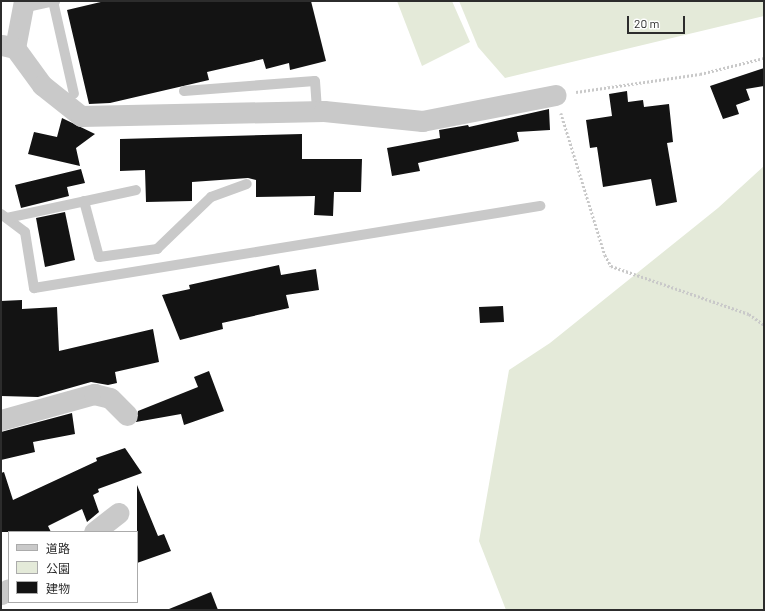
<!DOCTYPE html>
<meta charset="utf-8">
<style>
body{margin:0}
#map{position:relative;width:765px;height:611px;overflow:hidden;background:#fff;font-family:Barlow,"Noto Sans JP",sans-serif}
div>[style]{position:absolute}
.green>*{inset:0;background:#e4ead9}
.building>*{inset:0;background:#131313}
.path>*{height:2.5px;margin-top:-1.25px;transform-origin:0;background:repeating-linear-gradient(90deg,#c9c9c9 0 2px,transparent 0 4px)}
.lane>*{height:10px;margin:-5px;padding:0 5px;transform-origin:5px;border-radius:5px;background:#c9c9c9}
.street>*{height:21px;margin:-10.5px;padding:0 10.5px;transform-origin:10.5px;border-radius:10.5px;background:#c9c9c9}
span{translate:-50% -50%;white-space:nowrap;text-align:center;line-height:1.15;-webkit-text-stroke:4px #fff;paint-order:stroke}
.frame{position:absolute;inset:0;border:2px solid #2c2c2c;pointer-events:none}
.legend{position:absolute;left:8px;top:531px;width:130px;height:72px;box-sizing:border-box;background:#fff;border:1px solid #ababab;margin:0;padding:5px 7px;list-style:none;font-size:12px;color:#2c2c2c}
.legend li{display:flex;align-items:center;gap:8px;height:20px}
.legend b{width:20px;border:1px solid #ababab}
.scale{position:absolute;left:627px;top:16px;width:58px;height:18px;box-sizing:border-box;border:2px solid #2c2c2c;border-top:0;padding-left:5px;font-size:12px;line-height:14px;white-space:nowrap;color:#2c2c2c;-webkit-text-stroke:3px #fff;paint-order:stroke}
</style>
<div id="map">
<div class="green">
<i style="clip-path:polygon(397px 1px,452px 1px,470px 42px,422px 66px)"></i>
<i style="clip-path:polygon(459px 1px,764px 1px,764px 16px,505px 78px,478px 47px)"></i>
<i style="clip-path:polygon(764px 166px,764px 610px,506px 610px,479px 541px,509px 370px,550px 343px,718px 208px)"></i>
</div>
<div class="building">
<i style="clip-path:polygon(105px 1px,311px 1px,326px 61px,290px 70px,289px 63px,266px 69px,263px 59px,207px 72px,209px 80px,110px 103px,89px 104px,67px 10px)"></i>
<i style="clip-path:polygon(764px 68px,764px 86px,746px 89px,750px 100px,736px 105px,739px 114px,723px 119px,710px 86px)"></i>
<i style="clip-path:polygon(627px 91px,628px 102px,643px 100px,644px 107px,669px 104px,673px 142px,667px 143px,677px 202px,656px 206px,651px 179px,603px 187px,597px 147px,590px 148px,586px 120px,612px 116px,609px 94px)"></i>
<i style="clip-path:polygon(549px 109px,550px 130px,517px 132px,519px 141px,418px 163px,420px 171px,392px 176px,387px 148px,440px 138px,439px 130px,468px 125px,469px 127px)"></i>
<i style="clip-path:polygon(62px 118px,95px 134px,76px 148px,80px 166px,28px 154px,34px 132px,57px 137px)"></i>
<i style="clip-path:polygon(302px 134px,302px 159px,362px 159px,361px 192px,334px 192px,333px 216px,314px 215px,315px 196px,256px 197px,256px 180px,248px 178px,192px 182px,192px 201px,146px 202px,145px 170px,120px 171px,120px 139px)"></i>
<i style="clip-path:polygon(81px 169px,85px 183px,67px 187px,69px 196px,21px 208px,15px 185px)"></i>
<i style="clip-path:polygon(65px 212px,75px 260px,45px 267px,36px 218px)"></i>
<i style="clip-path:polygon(279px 265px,281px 275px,316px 269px,319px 290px,286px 295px,289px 308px,222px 323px,223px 329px,180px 340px,162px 295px,190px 289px,189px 285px)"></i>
<i style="clip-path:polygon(22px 300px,22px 309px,57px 307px,59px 351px,153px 329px,159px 362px,115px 372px,117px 383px,108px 385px,91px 382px,38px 397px,1px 396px,1px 301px)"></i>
<i style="clip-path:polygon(503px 306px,504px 322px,480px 323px,479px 307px)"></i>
<i style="clip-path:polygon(209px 371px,224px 411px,184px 425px,181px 414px,136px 422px,138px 411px,198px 387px,194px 377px)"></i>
<i style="clip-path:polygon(72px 413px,75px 434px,33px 442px,35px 452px,1px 460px,1px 432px)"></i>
<i style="clip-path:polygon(125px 448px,142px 473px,98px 489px,99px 492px,93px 495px,99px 512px,87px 522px,82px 509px,48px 526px,51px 532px,1px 532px,1px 473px,4px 472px,13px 500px,97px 461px,96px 458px)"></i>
<i style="clip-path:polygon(137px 485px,158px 536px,164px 534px,171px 551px,137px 563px)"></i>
<i style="clip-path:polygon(211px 592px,218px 610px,169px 610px,169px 609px)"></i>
</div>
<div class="path">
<i style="left:576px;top:92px;width:125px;rotate:-8.3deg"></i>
<i style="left:700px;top:74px;width:66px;rotate:-14deg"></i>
<i style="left:561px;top:113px;width:149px;rotate:72.8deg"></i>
<i style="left:605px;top:255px;width:13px;rotate:61deg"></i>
<i style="left:611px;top:266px;width:146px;rotate:19.2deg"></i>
<i style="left:749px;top:314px;width:19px;rotate:36deg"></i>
</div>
<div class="lane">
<i style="left:53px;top:1px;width:95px;rotate:77.3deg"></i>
<i style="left:22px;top:8px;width:34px;rotate:-12deg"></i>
<i style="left:184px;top:91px;width:131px;rotate:-4.4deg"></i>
<i style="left:315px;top:81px;width:31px;rotate:86deg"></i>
<i style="left:84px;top:201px;width:58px;rotate:75deg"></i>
<i style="left:99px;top:257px;width:59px;rotate:-7.9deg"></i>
<i style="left:157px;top:249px;width:75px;rotate:-43.9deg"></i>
<i style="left:211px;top:197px;width:38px;rotate:-20deg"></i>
<i style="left:1px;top:214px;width:30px;rotate:37deg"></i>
<i style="left:25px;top:232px;width:57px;rotate:80.9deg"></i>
<i style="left:34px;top:288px;width:513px;rotate:-9.21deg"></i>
<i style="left:7px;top:218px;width:132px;rotate:-12.2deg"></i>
</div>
<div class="street">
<i style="left:2px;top:45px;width:13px;rotate:13deg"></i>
<i style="left:15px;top:48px;width:48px;rotate:-79.2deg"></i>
<i style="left:15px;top:48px;width:46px;rotate:53.9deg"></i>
<i style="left:42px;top:85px;width:50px;rotate:38.5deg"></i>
<i style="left:81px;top:116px;width:243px;rotate:-1.2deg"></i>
<i style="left:324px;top:111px;width:99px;rotate:5.8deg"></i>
<i style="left:422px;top:121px;width:136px;rotate:-11deg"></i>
<i style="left:1px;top:420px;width:97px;rotate:-15.6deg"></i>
<i style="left:94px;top:394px;width:16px;rotate:14deg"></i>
<i style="left:110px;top:398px;width:24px;rotate:45deg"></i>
<i style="left:94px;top:532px;width:31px;rotate:-38deg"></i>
<i style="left:1px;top:594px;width:9px;rotate:-32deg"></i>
</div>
<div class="frame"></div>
<ul class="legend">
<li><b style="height:5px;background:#c9c9c9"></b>道路</li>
<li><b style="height:11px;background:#e4ead9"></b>公園</li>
<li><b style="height:11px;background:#131313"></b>建物</li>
</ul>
<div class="scale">20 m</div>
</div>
